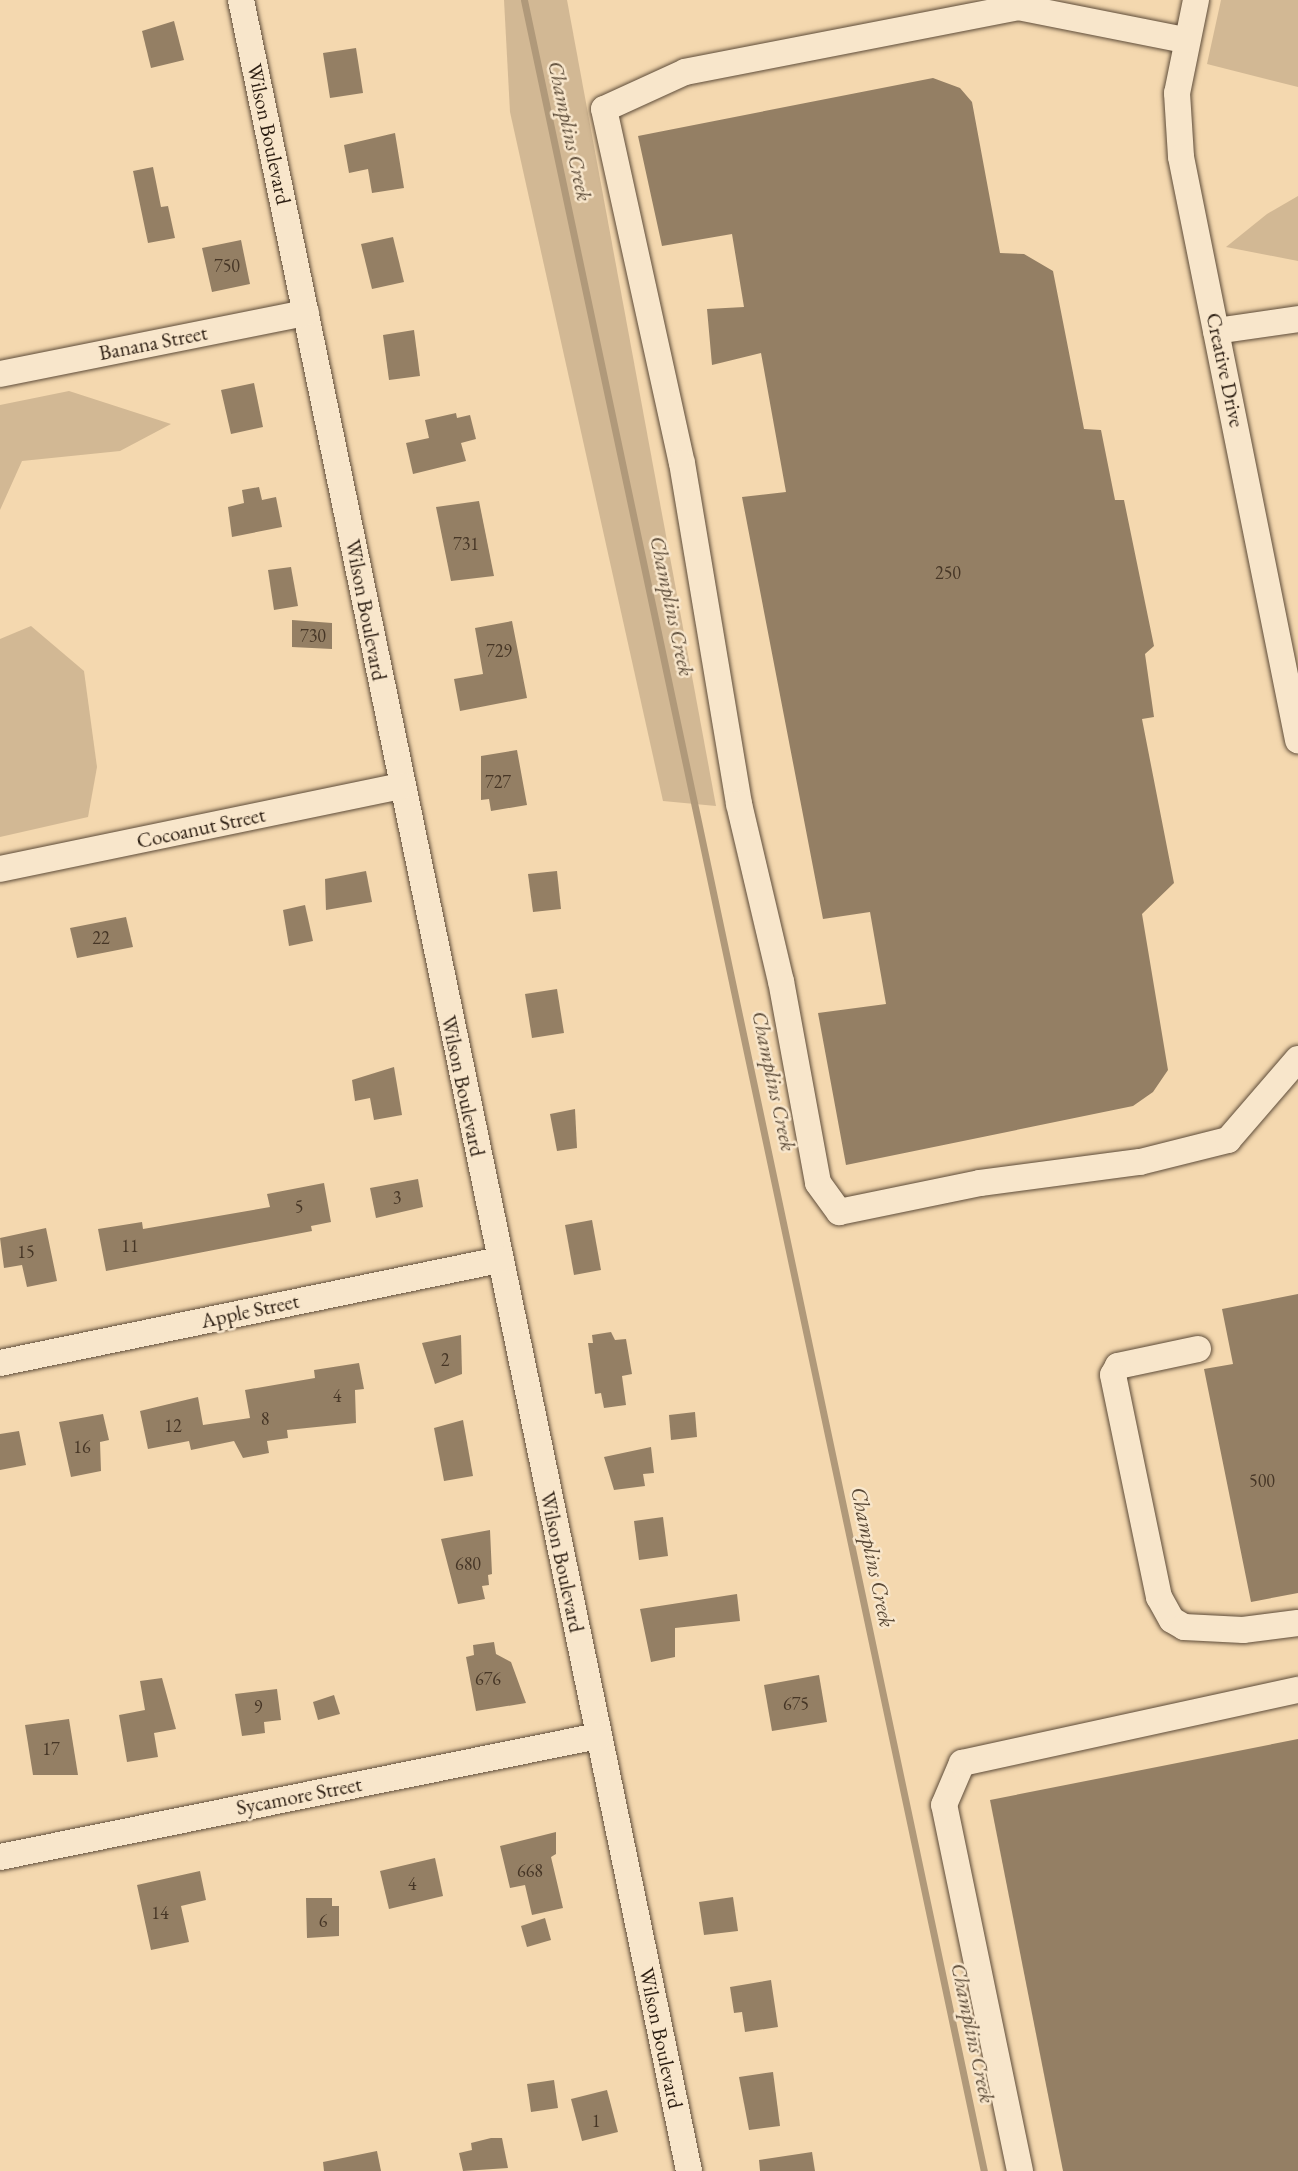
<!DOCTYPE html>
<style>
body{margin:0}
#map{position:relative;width:1298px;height:2171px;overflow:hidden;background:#f4d8af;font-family:"EB Garamond",serif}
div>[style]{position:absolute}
.green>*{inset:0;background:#d2b894}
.stream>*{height:7px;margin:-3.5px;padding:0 3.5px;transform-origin:3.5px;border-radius:3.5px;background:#b0997a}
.building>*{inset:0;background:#947f64}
.roads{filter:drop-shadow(0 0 2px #5e4c39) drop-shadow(0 0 2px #5e4c39)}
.minor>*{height:26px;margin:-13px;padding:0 13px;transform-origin:13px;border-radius:13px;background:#f8e6cb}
span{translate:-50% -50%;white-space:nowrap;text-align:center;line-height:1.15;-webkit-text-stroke:5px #f8e6cb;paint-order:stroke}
.number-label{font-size:18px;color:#463626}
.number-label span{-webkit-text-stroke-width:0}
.street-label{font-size:21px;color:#2c1e12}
.water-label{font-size:22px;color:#5a4936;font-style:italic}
</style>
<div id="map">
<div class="green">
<i style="clip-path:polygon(504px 0,567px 0,716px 806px,663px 801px,510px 112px)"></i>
<i style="clip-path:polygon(1221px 0,1298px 0,1298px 87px,1207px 64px)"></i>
<i style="clip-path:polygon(1298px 196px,1298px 261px,1226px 247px,1267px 214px)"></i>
<i style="clip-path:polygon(69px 391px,171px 424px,120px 451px,22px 461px,0 510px,0 405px)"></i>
<i style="clip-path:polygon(31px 626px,84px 671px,97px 767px,88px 817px,0 837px,0 639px)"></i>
</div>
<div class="stream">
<i style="left:524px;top:0;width:2219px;rotate:78.04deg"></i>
</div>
<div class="building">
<i style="clip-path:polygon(174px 21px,184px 60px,151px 68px,142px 31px)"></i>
<i style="clip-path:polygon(356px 48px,363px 93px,330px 98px,323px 53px)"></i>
<i style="clip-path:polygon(933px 78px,960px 88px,972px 102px,1000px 253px,1024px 254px,1053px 271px,1084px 429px,1101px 430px,1115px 500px,1124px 500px,1154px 646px,1145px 654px,1154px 717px,1142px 719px,1174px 883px,1142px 914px,1168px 1070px,1153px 1092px,1133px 1106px,846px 1165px,818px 1013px,886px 1004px,870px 912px,823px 919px,742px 497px,786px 492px,761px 353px,712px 365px,707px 309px,744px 307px,732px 234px,662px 246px,638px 136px)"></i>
<i style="clip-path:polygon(395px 133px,404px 188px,372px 193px,368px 169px,349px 173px,344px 145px)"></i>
<i style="clip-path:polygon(153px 167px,161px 207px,168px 206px,175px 238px,148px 243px,133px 171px)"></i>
<i style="clip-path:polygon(393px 237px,404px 282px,372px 289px,361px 244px)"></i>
<i style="clip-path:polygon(241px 240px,250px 284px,212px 292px,202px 248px)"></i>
<i style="clip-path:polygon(414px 330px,420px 376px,389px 380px,383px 335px)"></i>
<i style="clip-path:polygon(254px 383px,263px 427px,231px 434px,221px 390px)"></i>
<i style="clip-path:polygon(456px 413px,457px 418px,470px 415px,476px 439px,461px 443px,466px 461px,413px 474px,406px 443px,429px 438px,425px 420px)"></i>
<i style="clip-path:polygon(259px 487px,262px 500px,276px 497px,282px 527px,232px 537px,228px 507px,244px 503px,242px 490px)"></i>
<i style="clip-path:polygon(479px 501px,494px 576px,451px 581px,436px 507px)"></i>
<i style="clip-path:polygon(291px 567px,298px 606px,274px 610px,268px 570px)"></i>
<i style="clip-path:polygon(292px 620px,332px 623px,332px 649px,292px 647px)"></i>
<i style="clip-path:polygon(512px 621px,527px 698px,460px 711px,454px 679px,483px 674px,475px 628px)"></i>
<i style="clip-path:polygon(517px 750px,527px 805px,491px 811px,489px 799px,481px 800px,481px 756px)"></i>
<i style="clip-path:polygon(366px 871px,372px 902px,326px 910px,325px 879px)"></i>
<i style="clip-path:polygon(557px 871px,561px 909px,533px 912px,528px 874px)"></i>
<i style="clip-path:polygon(305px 905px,313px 941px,289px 946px,283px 910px)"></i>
<i style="clip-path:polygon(126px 917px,133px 947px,77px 958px,70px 928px)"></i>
<i style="clip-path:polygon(557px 989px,564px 1033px,532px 1038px,525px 994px)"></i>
<i style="clip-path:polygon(394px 1067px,402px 1115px,374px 1120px,370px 1098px,355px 1101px,352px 1080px)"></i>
<i style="clip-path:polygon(575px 1109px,577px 1148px,557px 1151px,550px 1114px)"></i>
<i style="clip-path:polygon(418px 1179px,423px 1207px,376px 1218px,370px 1188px)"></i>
<i style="clip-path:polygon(324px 1183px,331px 1222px,311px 1226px,312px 1231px,106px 1271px,98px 1229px,142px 1222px,143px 1229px,270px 1207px,267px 1194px)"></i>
<i style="clip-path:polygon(592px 1220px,601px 1270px,574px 1275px,565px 1225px)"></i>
<i style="clip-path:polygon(46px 1228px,57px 1281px,27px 1287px,22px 1265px,4px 1268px,0 1238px)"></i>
<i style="clip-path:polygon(1298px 1294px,1298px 1593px,1251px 1602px,1204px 1369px,1233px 1364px,1222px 1309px)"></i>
<i style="clip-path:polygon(611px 1332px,615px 1340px,626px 1339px,632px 1374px,622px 1376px,626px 1405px,604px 1408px,601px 1393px,595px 1394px,588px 1343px,593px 1343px,592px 1335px)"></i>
<i style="clip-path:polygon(461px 1335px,462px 1374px,435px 1384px,422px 1343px)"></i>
<i style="clip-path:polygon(359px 1363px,364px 1389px,355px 1390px,356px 1423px,287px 1430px,288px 1438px,267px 1441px,269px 1453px,243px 1458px,234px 1441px,191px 1450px,189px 1441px,148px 1449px,140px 1411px,198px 1397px,203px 1425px,250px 1418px,245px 1390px,315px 1378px,314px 1370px)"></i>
<i style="clip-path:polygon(695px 1412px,697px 1437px,671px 1440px,669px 1415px)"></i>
<i style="clip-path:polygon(103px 1414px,109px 1440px,100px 1442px,101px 1471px,71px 1477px,59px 1422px)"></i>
<i style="clip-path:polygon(463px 1420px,473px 1476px,444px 1481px,434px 1428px)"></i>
<i style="clip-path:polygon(19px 1431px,26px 1465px,0 1470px,0 1434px)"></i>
<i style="clip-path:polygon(651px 1447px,654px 1473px,643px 1474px,645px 1486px,614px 1490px,604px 1457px)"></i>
<i style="clip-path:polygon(663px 1517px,668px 1556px,639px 1560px,634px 1521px)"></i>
<i style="clip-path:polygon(490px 1530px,492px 1574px,488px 1575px,489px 1585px,482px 1586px,485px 1599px,458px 1604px,441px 1539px)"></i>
<i style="clip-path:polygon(737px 1594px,740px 1621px,675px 1628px,675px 1657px,651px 1662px,640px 1609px)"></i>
<i style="clip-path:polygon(494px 1642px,496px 1654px,511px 1662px,526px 1703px,476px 1711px,466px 1657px,474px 1655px,473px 1645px)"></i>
<i style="clip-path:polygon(819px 1675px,827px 1722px,772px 1731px,764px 1685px)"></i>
<i style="clip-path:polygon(162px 1678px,176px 1729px,154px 1733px,158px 1757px,127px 1762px,119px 1715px,145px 1710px,140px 1681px)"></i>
<i style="clip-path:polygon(277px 1689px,281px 1720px,264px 1722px,265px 1733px,242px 1736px,235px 1694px)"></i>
<i style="clip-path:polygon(334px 1695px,340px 1714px,318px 1720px,313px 1702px)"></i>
<i style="clip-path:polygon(69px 1719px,78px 1775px,33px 1775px,25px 1725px)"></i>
<i style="clip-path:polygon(1298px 1739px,1298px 2171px,1063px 2171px,990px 1800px)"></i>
<i style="clip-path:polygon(556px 1832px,556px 1854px,551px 1857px,563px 1908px,532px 1915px,525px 1885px,510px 1888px,500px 1846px)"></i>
<i style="clip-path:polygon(435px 1858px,443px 1896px,389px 1909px,380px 1871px)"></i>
<i style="clip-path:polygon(200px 1871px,206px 1900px,181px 1906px,189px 1942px,151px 1950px,137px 1885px)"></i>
<i style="clip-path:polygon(733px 1897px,738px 1931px,704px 1935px,699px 1902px)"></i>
<i style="clip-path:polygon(306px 1898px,332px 1898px,332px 1906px,339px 1906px,339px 1936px,307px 1938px)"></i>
<i style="clip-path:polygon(545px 1918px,551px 1940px,527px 1947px,521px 1926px)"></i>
<i style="clip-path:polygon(771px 1980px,778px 2027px,745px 2032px,742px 2012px,734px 2013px,730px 1987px)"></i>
<i style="clip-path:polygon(773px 2072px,780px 2126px,749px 2130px,739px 2077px)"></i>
<i style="clip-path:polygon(554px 2080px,558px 2108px,531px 2112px,527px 2084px)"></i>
<i style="clip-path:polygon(607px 2090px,618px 2132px,582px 2141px,571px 2099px)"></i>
<i style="clip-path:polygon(491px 2138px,502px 2138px,508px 2168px,463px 2171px,459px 2153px,472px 2150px,471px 2143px)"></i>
<i style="clip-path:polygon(377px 2151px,381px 2171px,324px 2171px,323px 2162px)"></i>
<i style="clip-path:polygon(812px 2152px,815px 2171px,760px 2171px,759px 2160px)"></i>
</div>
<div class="roads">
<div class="minor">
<i style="left:241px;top:0;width:2217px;rotate:78.34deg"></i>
<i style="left:1196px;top:0;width:95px;rotate:101.5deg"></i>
<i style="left:1177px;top:93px;width:64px;rotate:86.4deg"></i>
<i style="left:1181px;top:157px;width:595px;rotate:78.65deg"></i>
<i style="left:1185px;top:40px;width:169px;rotate:-168.8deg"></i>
<i style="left:1019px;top:7px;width:340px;rotate:169deg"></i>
<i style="left:685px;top:72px;width:89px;rotate:155.4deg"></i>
<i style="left:604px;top:109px;width:362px;rotate:77.6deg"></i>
<i style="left:682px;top:463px;width:346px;rotate:80.5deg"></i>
<i style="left:739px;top:804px;width:182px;rotate:76.7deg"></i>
<i style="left:781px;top:981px;width:205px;rotate:79.6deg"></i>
<i style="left:818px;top:1183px;width:36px;rotate:54deg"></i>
<i style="left:839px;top:1212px;width:144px;rotate:-11.6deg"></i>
<i style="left:980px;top:1183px;width:161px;rotate:-7.5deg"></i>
<i style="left:1140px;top:1162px;width:91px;rotate:-14deg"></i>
<i style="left:1228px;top:1140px;width:107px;rotate:-49.2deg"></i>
<i style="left:1216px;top:331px;width:83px;rotate:-8.3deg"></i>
<i style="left:0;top:374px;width:312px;rotate:-11.3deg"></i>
<i style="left:0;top:869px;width:410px;rotate:-11.7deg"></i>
<i style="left:1198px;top:1349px;width:82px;rotate:168deg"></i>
<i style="left:1118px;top:1366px;width:10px;rotate:119deg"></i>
<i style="left:1113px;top:1375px;width:227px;rotate:78.3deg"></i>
<i style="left:1159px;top:1597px;width:26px;rotate:61deg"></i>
<i style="left:1172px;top:1620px;width:14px;rotate:30deg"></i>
<i style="left:1184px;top:1627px;width:59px;rotate:2.9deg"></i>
<i style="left:1243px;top:1630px;width:55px;rotate:-7.3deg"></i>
<i style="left:0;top:1363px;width:510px;rotate:-11.66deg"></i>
<i style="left:0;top:1857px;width:610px;rotate:-11.44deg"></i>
<i style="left:1020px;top:2171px;width:374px;rotate:-101.7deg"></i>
<i style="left:944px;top:1805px;width:46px;rotate:-66.8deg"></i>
<i style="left:962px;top:1763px;width:344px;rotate:-12.3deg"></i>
</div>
</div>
<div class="number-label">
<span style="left:227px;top:266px">750</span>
<span style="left:466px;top:544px">731</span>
<span style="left:948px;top:573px">250</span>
<span style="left:313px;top:636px">730</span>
<span style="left:499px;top:651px">729</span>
<span style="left:498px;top:782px">727</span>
<span style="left:101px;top:938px">22</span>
<span style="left:397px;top:1198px">3</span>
<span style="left:299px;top:1207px">5</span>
<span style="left:130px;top:1246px">11</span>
<span style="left:26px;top:1252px">15</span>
<span style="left:445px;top:1360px">2</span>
<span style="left:337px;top:1396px">4</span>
<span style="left:265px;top:1419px">8</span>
<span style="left:173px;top:1426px">12</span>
<span style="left:82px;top:1447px">16</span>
<span style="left:1262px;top:1481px">500</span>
<span style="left:468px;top:1564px">680</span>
<span style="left:488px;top:1679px">676</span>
<span style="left:796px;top:1704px">675</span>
<span style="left:258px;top:1707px">9</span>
<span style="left:51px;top:1749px">17</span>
<span style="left:530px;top:1871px">668</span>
<span style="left:412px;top:1884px">4</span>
<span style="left:160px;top:1913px">14</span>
<span style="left:323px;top:1921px">6</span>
<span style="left:596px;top:2121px">1</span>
</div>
<div class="street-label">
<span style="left:269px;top:134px;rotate:78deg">Wilson Boulevard</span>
<span style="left:153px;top:343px;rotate:-11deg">Banana Street</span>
<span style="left:1225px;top:370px;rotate:78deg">Creative Drive</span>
<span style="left:366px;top:610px;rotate:79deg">Wilson Boulevard</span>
<span style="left:201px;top:828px;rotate:-12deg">Cocoanut Street</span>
<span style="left:463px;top:1086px;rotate:78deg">Wilson Boulevard</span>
<span style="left:250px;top:1311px;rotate:-12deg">Apple Street</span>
<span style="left:562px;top:1562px;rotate:78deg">Wilson Boulevard</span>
<span style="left:299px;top:1796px;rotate:-11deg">Sycamore Street</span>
<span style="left:661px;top:2038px;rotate:78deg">Wilson Boulevard</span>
</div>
<div class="water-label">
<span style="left:570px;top:131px;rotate:78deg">Champlins Creek</span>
<span style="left:672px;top:606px;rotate:78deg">Champlins Creek</span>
<span style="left:774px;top:1081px;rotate:78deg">Champlins Creek</span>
<span style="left:873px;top:1557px;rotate:78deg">Champlins Creek</span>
<span style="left:973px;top:2033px;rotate:78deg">Champlins Creek</span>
</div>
</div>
